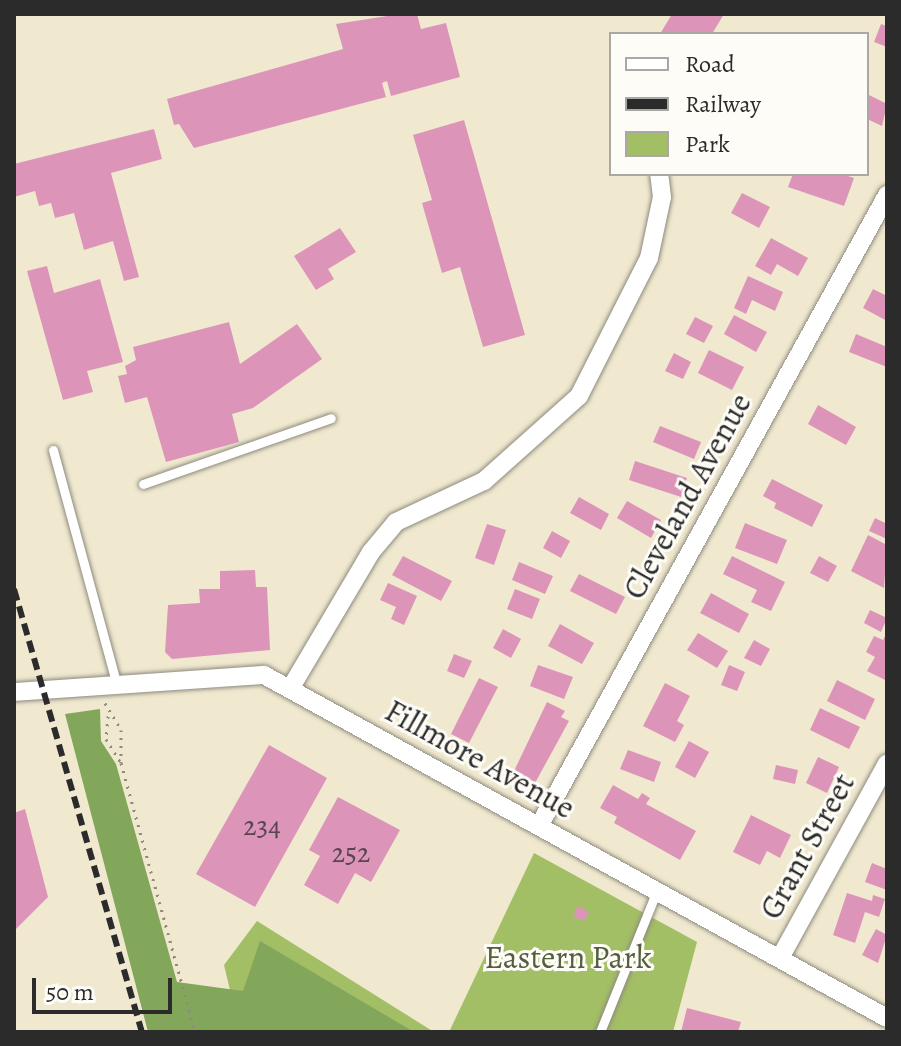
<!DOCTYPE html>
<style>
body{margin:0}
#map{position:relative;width:901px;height:1046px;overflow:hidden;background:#f0e9d0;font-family:Alegreya,serif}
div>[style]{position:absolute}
.green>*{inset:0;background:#a3bf65}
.forest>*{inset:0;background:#82a65a}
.building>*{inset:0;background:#dc95b8}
.path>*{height:3px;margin-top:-1.5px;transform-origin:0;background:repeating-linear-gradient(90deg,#8e8a7e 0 2px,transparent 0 8px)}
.roads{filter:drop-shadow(0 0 2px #8e8a7e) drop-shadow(0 0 2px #8e8a7e)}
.lane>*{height:9px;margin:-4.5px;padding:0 4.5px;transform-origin:4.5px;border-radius:4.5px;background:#fff}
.street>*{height:18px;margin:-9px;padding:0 9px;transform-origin:9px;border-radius:9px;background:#fff}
.rail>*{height:6px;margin-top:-3px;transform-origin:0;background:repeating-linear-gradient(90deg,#2b2b2b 0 12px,transparent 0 18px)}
span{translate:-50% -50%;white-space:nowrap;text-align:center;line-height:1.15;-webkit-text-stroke:6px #fdfcf7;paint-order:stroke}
.number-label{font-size:28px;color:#57464e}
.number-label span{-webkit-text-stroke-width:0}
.street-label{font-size:32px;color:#2b2b2b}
.park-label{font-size:32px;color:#555f3f}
.frame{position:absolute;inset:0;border:16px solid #2b2b2b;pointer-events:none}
.legend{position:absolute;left:609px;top:32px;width:260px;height:144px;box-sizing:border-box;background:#fdfcf7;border:2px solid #a9a8a5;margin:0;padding:10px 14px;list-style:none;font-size:24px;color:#2b2b2b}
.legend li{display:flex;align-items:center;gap:16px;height:40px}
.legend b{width:40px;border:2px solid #a9a8a5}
.scale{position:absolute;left:32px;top:978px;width:140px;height:36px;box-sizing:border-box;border:4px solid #2b2b2b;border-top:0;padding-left:10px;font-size:24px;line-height:28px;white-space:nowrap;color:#2b2b2b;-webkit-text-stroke:6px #fdfcf7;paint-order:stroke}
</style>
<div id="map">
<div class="green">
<i style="clip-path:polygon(534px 853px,697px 942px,673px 1032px,449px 1032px)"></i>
<i style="clip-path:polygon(257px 921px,434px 1032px,240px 1032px,224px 965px)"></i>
</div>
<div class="forest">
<i style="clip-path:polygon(100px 709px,101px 741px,116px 764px,177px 982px,243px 991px,260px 941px,414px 1032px,148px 1032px,65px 714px)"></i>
</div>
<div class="building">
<i style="clip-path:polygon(400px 14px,417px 14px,421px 29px,446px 23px,460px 77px,391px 96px,387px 81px,382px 83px,386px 97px,194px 148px,179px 124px,174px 125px,167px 99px,343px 49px,336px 24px)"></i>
<i style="clip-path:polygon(672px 14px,724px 14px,712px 34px,660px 34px)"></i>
<i style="clip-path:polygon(881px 24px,887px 26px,887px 47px,874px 42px)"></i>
<i style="clip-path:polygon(867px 94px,887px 104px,882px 126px,867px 119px)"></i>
<i style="clip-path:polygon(464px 120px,525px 335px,483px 347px,460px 267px,442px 273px,422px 203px,432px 200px,413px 135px)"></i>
<i style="clip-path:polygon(154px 129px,162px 159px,111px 173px,139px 277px,124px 281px,113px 241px,84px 250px,74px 213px,55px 218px,51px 203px,39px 206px,35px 191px,14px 197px,14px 164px)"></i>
<i style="clip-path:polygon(793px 174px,842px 174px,854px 178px,844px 206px,788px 187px)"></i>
<i style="clip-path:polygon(742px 193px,770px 207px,759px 228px,731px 213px)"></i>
<i style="clip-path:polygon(340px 228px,356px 252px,328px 269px,334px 279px,316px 290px,294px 256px)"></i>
<i style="clip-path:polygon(771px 238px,808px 258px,798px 276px,777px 264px,771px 275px,755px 266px)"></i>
<i style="clip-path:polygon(47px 266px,54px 293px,100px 279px,123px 362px,87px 371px,93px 392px,63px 400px,27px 271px)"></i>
<i style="clip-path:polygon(748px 276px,783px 292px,775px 311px,752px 300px,746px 314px,734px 308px)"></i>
<i style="clip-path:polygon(873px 289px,887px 296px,887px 321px,863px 308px)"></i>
<i style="clip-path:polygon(734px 315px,767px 332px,756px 352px,724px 334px)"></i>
<i style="clip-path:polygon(695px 317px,713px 326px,704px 343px,686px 334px)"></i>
<i style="clip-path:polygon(229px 322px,240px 364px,297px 324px,322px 359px,253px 408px,232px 414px,239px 442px,166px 462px,147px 397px,125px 403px,118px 376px,127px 374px,125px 366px,136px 360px,133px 347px)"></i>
<i style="clip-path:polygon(856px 334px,887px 347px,887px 367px,849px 352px)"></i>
<i style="clip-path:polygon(709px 350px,744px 367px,732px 390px,698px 373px)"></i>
<i style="clip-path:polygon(674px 353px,691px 362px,683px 379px,665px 371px)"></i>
<i style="clip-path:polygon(818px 405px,856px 427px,846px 445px,808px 424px)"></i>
<i style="clip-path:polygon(660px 426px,701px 442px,694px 459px,653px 442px)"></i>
<i style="clip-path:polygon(635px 461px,687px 478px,681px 497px,629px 480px)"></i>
<i style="clip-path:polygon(772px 479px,823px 505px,812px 527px,774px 508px,776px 503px,763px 496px)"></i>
<i style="clip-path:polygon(579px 497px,609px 514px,601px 530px,570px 513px)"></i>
<i style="clip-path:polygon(627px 501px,661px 520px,651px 538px,617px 518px)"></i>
<i style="clip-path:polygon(875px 518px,887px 524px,887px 539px,869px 531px)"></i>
<i style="clip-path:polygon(745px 523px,787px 540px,777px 564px,735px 548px)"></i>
<i style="clip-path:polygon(487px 524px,506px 530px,494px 565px,475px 558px)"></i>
<i style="clip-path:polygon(552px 531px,570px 541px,561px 558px,543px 548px)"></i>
<i style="clip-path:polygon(868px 535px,887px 545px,884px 588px,851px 571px)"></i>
<i style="clip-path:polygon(403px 556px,452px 581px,441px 601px,392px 575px)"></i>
<i style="clip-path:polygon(732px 556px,785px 582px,771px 611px,751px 602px,757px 590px,723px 574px)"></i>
<i style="clip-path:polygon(819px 556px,837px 566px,828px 582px,810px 573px)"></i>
<i style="clip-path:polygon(519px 562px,553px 576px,545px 594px,512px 580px)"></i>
<i style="clip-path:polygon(255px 570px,256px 587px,267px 587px,270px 650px,172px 659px,165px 652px,168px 605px,200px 603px,199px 589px,220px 589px,220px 571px)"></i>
<i style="clip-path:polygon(579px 574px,625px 597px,616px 614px,570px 591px)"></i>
<i style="clip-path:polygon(388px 583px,417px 596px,404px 625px,391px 619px,396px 607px,380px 600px)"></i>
<i style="clip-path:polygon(515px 589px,540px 599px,532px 619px,507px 609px)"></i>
<i style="clip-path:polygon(711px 593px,749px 614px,739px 633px,700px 613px)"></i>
<i style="clip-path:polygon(870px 610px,887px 618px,881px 632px,864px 623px)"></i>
<i style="clip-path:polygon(560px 624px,594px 643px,582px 664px,548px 646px)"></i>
<i style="clip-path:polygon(503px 629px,521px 639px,511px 658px,493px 648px)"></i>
<i style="clip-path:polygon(887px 632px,887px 681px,867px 671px,875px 657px,866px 652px,874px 636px,883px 640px)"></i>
<i style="clip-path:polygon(698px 633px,728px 651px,717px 668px,687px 650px)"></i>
<i style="clip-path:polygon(754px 640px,770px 649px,761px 666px,744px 658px)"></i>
<i style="clip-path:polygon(454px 654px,472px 661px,464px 678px,447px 671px)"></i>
<i style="clip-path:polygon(538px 665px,573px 677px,564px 699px,530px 686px)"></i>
<i style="clip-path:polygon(729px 665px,745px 672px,737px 691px,721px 685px)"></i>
<i style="clip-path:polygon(479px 678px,498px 687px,469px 743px,451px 734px)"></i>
<i style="clip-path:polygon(837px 680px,875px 699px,865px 720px,827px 701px)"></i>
<i style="clip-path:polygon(665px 683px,690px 696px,677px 721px,684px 725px,675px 742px,643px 726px)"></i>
<i style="clip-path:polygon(547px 702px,565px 711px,561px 717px,569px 721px,535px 783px,514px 771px)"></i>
<i style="clip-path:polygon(820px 708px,860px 727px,849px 749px,810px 730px)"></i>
<i style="clip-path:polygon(689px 741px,709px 752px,695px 778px,675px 767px)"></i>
<i style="clip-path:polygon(269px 745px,327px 778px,255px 907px,196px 874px)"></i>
<i style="clip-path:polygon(628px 750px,661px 762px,654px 782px,620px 769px)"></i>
<i style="clip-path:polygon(818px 757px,839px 767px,827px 793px,806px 783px)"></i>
<i style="clip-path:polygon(776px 765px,798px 770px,795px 784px,773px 779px)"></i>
<i style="clip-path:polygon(613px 785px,638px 799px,642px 793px,650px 798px,646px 804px,696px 831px,680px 860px,614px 823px,617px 817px,600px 808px)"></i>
<i style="clip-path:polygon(338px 797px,400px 830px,371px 882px,355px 873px,338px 904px,304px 885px,320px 856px,309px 850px)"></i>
<i style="clip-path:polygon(25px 809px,48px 897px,14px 931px,14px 813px)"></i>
<i style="clip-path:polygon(751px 815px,791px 835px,780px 858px,767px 851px,760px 865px,733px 852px)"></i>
<i style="clip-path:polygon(872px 863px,887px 869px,887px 890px,865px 882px)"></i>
<i style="clip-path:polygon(847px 893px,872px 901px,873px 895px,885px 899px,879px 917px,865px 912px,855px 943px,833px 935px)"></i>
<i style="clip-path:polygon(578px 906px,589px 912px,584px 921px,573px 916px)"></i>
<i style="clip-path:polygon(876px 929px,887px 935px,878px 963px,862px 955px)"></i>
<i style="clip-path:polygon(687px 1008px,741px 1022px,738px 1032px,681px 1032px)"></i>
</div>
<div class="path">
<i style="left:105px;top:703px;width:31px;rotate:59deg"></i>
<i style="left:121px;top:730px;width:33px;rotate:90deg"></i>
<i style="left:121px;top:763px;width:279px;rotate:74.6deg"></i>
<i style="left:108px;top:716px;width:23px;rotate:95deg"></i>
<i style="left:106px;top:739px;width:28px;rotate:58deg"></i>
</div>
<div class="roads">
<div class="lane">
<i style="left:53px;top:450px;width:244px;rotate:74.8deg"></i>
<i style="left:143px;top:484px;width:199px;rotate:-19.3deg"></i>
<i style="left:600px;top:1032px;width:153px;rotate:-68.1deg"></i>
</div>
<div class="street">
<i style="left:290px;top:689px;width:159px;rotate:-59.4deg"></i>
<i style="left:371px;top:552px;width:39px;rotate:-50deg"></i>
<i style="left:396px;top:522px;width:97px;rotate:-25deg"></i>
<i style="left:484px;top:481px;width:127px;rotate:-41.8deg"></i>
<i style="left:579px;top:396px;width:155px;rotate:-63.1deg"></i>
<i style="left:649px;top:258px;width:62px;rotate:-78deg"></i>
<i style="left:662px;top:197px;width:23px;rotate:-97deg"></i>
<i style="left:14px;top:692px;width:251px;rotate:-3.9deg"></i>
<i style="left:264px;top:675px;width:711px;rotate:28.84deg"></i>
<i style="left:539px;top:826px;width:721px;rotate:-61.12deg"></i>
<i style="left:780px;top:958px;width:222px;rotate:-61.2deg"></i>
</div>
</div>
<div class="rail">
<i style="left:14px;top:589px;width:461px;rotate:73.9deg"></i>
</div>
<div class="number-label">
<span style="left:262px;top:826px">234</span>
<span style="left:351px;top:853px">252</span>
</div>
<div class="street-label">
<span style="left:687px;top:496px;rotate:-61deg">Cleveland Avenue</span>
<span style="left:480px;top:759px;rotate:29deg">Fillmore Avenue</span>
<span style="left:807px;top:846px;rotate:-61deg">Grant Street</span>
</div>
<div class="park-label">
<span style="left:568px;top:957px">Eastern Park</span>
</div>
<div class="frame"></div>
<ul class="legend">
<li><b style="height:10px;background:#fff"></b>Road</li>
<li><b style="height:10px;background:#2b2b2b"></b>Railway</li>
<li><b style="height:22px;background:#a3bf65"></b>Park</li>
</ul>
<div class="scale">50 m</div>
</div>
